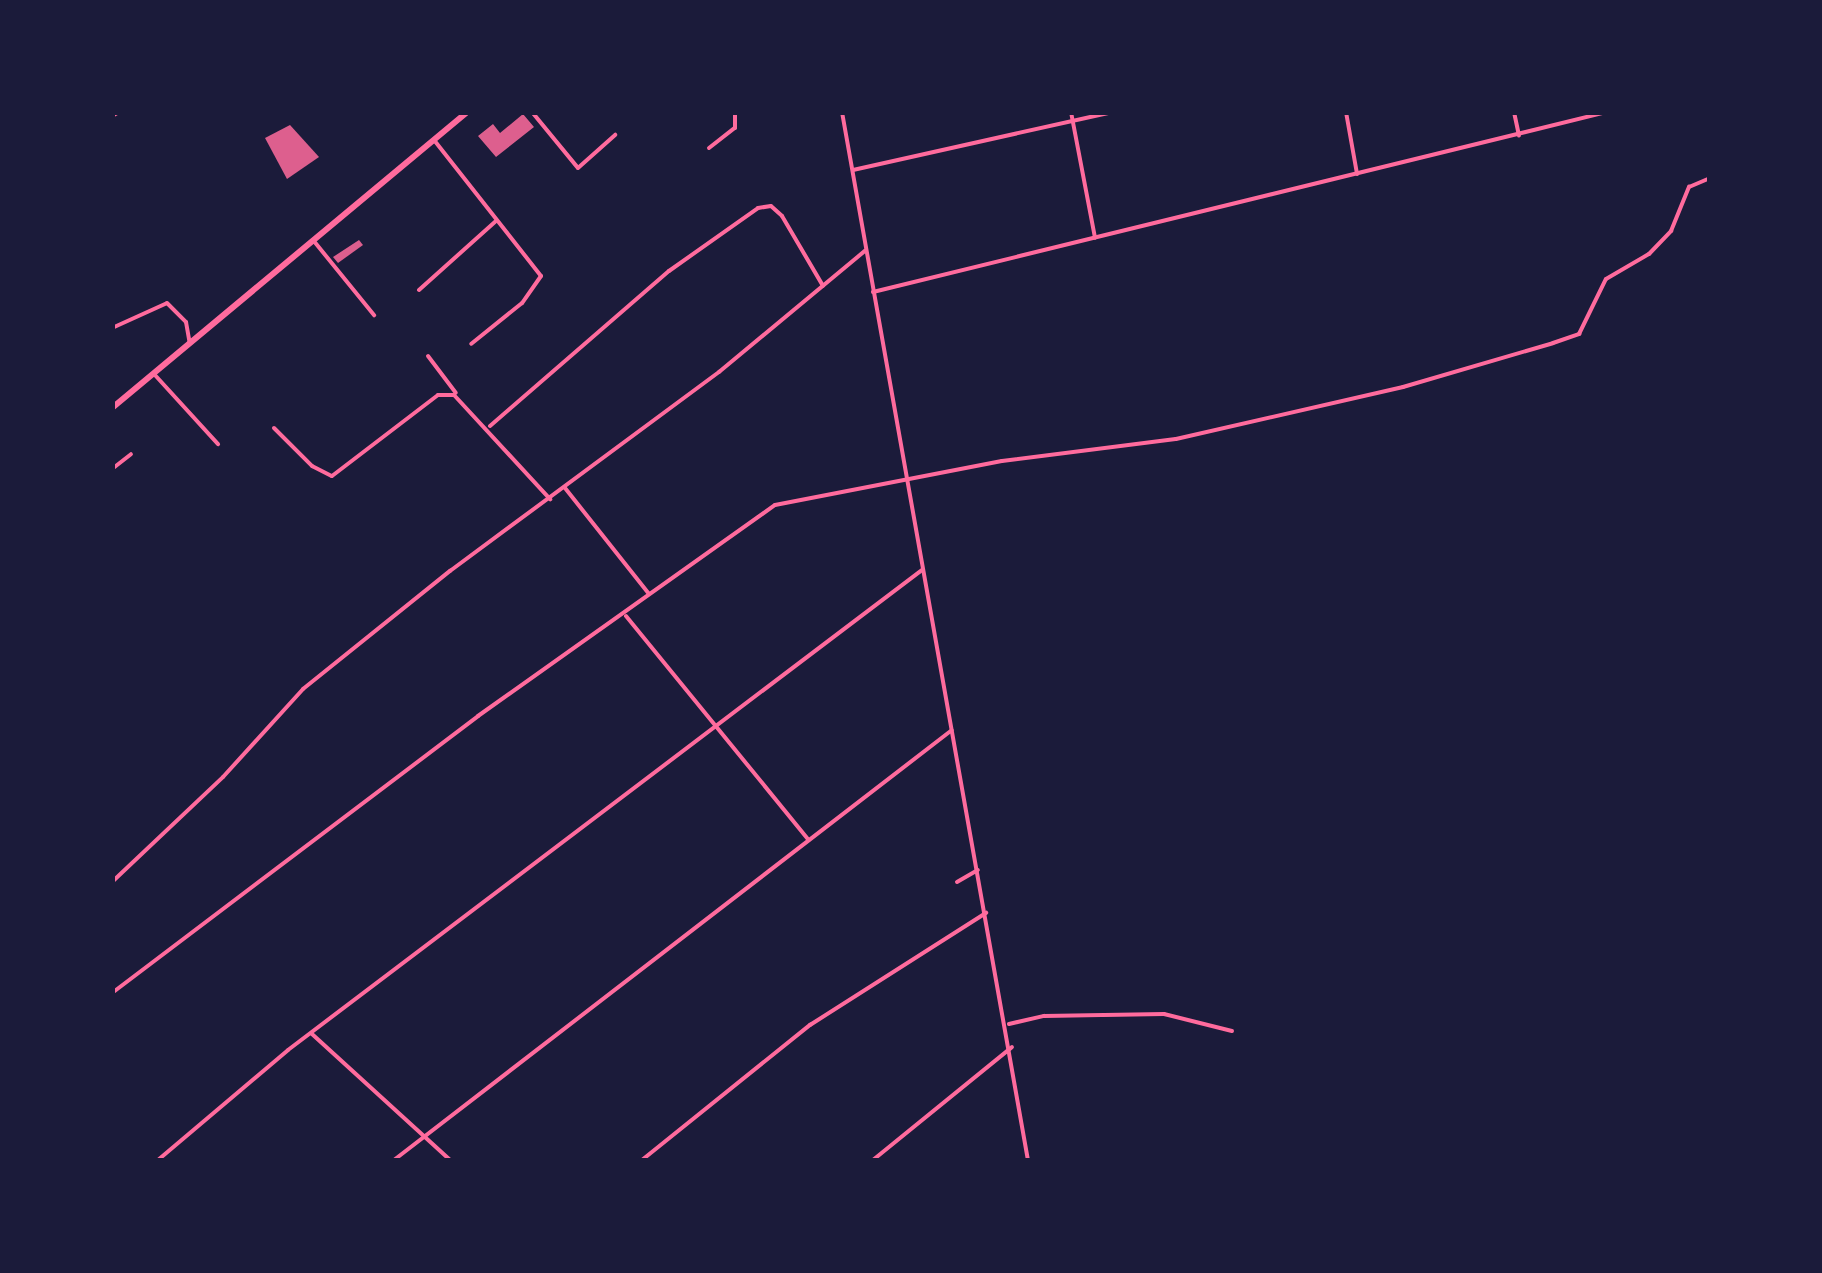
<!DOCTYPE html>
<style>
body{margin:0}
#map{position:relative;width:1822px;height:1273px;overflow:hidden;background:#1b1b3a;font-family:"Open Sans",sans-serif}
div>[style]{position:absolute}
.building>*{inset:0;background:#dd5f8e}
.minor>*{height:4px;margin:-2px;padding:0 2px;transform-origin:2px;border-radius:2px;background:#ff6b9d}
.primary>*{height:6px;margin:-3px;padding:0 3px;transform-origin:3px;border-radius:3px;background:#ff6b9d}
span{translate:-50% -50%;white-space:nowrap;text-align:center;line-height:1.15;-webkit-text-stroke:10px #1b1b3a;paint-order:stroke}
.frame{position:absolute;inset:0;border:115px solid #1b1b3a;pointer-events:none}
</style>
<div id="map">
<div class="building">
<i style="clip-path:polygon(523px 114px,534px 127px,496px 157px,478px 136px,493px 124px,500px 133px)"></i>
<i style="clip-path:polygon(290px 125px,319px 157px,287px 179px,265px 138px)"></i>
<i style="clip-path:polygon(359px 240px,363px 245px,338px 263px,333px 257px)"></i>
</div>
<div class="minor">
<i style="left:532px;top:112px;width:72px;rotate:50.6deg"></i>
<i style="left:578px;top:168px;width:50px;rotate:-41.7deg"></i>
<i style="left:842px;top:112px;width:1064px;rotate:79.94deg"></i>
<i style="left:1071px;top:112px;width:128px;rotate:79.2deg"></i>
<i style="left:1346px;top:112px;width:63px;rotate:79.9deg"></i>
<i style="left:1514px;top:112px;width:24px;rotate:78deg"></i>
<i style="left:112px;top:116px;width:8px;rotate:-30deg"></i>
<i style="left:434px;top:140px;width:173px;rotate:51.8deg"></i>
<i style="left:541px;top:276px;width:33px;rotate:125deg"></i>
<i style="left:522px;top:303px;width:65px;rotate:141.2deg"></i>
<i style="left:709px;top:148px;width:33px;rotate:-38deg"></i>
<i style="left:735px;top:128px;width:16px;rotate:-90deg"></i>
<i style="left:853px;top:170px;width:265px;rotate:-12.6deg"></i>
<i style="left:313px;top:240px;width:97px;rotate:50.9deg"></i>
<i style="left:419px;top:290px;width:103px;rotate:-41.9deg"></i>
<i style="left:873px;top:292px;width:756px;rotate:-13.78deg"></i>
<i style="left:112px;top:328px;width:60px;rotate:-24.4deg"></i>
<i style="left:167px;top:303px;width:27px;rotate:45deg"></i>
<i style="left:186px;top:322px;width:22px;rotate:80deg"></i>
<i style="left:428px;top:356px;width:46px;rotate:52.9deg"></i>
<i style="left:154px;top:374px;width:95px;rotate:47.6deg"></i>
<i style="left:490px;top:426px;width:237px;rotate:-40.9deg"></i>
<i style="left:669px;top:271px;width:109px;rotate:-35.3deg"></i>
<i style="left:758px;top:208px;width:13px;rotate:-9deg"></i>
<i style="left:771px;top:206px;width:15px;rotate:42deg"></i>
<i style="left:782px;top:216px;width:81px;rotate:59.6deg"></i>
<i style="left:274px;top:428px;width:54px;rotate:45deg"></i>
<i style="left:312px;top:466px;width:22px;rotate:27deg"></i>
<i style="left:332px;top:476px;width:133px;rotate:-37.4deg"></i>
<i style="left:438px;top:395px;width:16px"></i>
<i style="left:454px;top:395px;width:142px;rotate:47.3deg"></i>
<i style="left:112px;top:469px;width:24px;rotate:-38deg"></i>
<i style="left:565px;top:488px;width:135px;rotate:51.6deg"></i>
<i style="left:626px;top:616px;width:289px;rotate:50.8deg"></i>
<i style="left:112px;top:882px;width:153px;rotate:-43.4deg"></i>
<i style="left:223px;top:777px;width:119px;rotate:-47.7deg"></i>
<i style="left:303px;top:689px;width:189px;rotate:-38.8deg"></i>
<i style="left:450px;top:571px;width:335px;rotate:-36.5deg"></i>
<i style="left:719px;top:372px;width:190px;rotate:-39.7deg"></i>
<i style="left:957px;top:882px;width:24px;rotate:-30deg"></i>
<i style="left:112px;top:993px;width:459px;rotate:-37.1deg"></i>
<i style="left:478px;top:716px;width:364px;rotate:-35.4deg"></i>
<i style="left:775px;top:505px;width:231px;rotate:-11deg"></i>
<i style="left:1002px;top:461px;width:175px;rotate:-7.2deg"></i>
<i style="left:1176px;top:439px;width:233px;rotate:-12.9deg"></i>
<i style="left:1403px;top:387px;width:156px;rotate:-16.3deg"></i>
<i style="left:1553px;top:343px;width:28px;rotate:-19deg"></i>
<i style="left:1579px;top:334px;width:61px;rotate:-63.9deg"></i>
<i style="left:1606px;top:279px;width:50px;rotate:-30.2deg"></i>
<i style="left:1649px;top:254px;width:32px;rotate:-46deg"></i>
<i style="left:1671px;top:231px;width:48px;rotate:-67.8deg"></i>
<i style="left:1689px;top:187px;width:23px;rotate:-23deg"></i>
<i style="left:1009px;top:1024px;width:36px;rotate:-13deg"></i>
<i style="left:1044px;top:1016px;width:120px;rotate:-1deg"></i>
<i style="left:1164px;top:1014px;width:70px;rotate:14deg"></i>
<i style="left:312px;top:1034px;width:187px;rotate:42.4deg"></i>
<i style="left:158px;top:1160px;width:170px;rotate:-40.2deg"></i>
<i style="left:288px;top:1050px;width:795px;rotate:-37.13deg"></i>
<i style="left:394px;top:1160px;width:704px;rotate:-37.62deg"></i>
<i style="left:642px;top:1160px;width:216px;rotate:-38.8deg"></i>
<i style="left:810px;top:1025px;width:209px;rotate:-32.5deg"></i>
<i style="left:873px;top:1160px;width:179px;rotate:-39.1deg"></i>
</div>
<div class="primary">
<i style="left:112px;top:408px;width:462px;rotate:-39.8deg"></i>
</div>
<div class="frame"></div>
</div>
